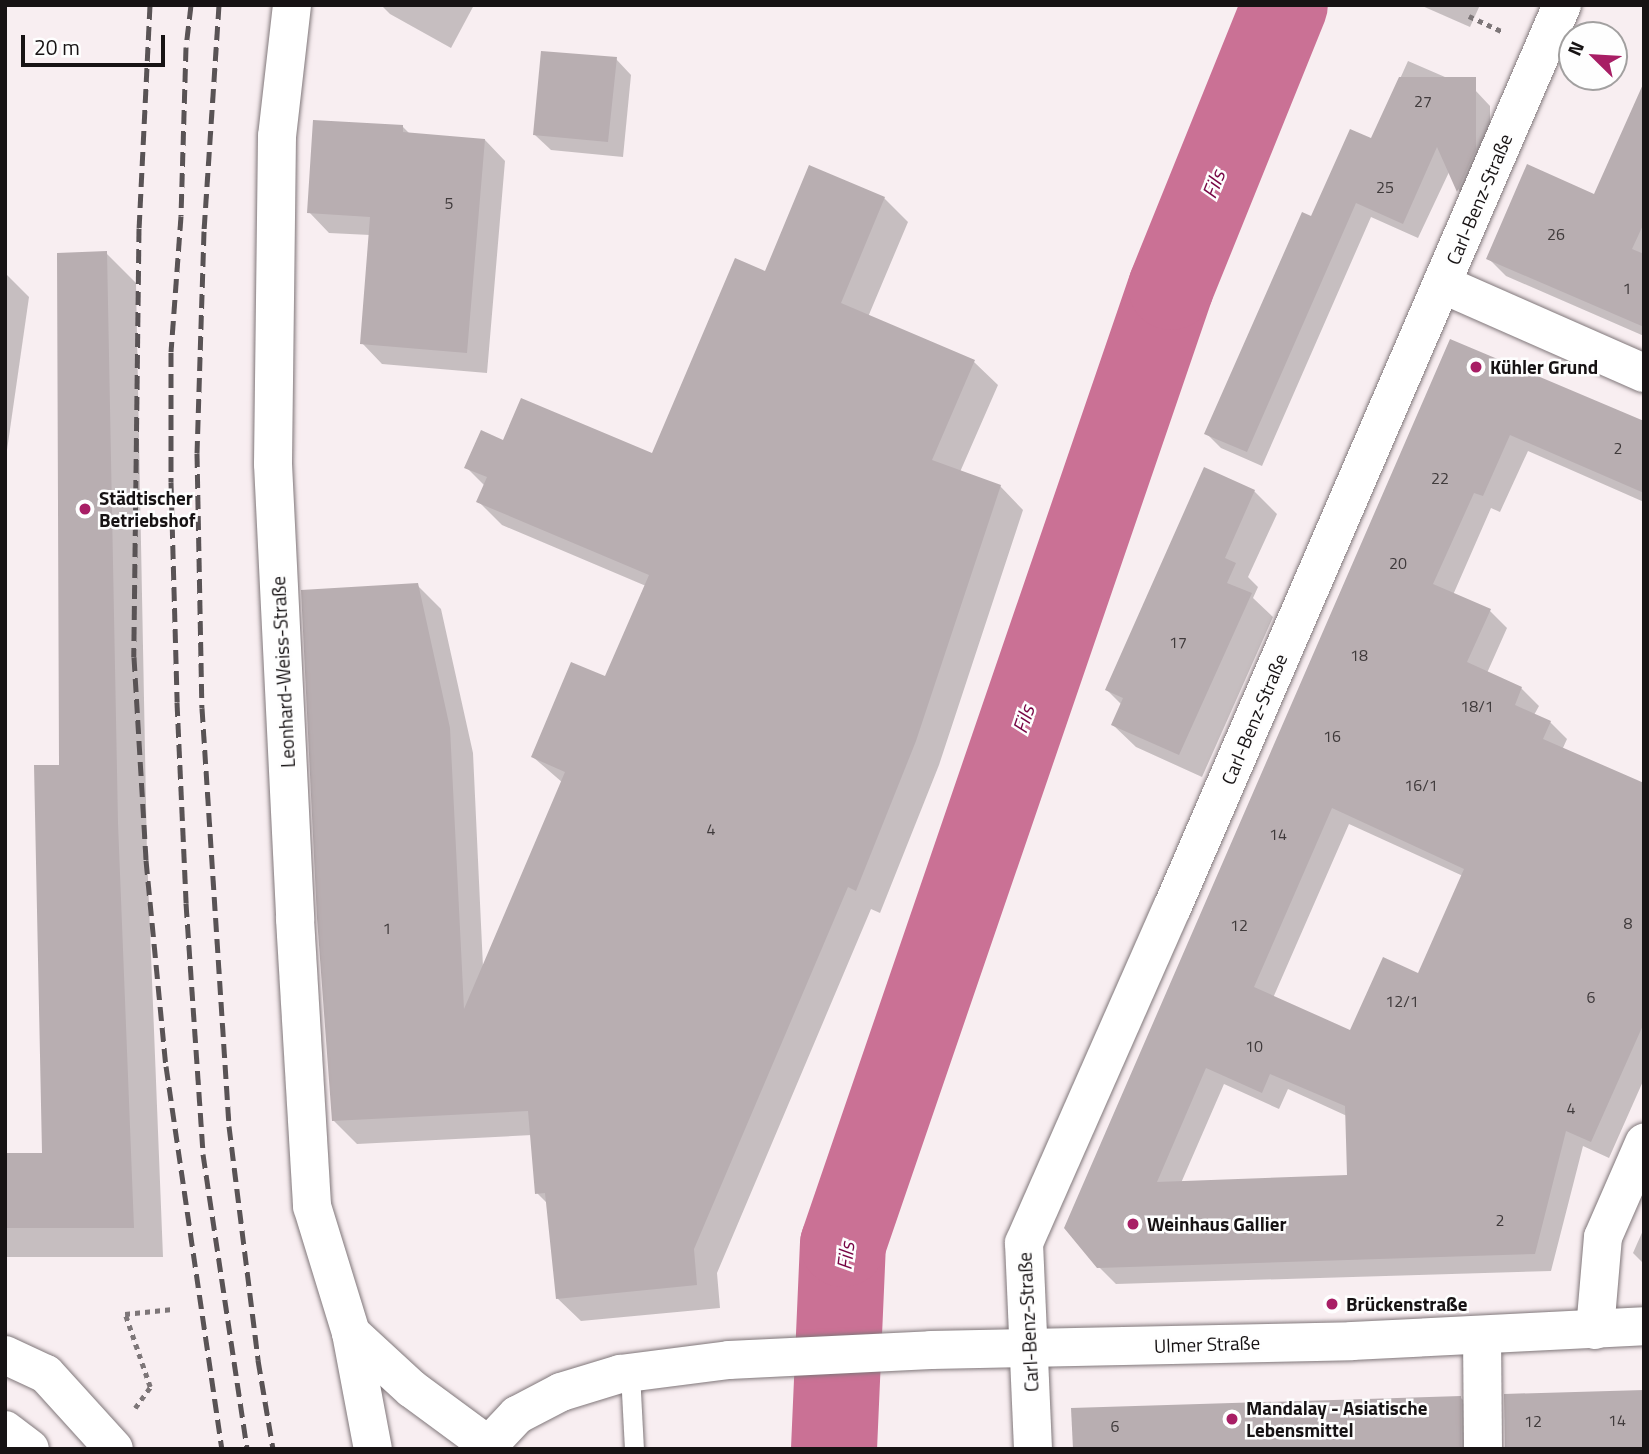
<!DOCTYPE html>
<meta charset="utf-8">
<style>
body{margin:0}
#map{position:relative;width:1649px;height:1454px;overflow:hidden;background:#f8eef1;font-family:"Titillium Web",sans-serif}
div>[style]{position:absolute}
.shadow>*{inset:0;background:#0003}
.river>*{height:86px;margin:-43px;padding:0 43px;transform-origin:43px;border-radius:43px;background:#ca7195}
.building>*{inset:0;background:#b8aeb1}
.path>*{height:4.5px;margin-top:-2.25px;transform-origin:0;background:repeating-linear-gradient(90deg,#7d7678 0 5px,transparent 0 10px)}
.roads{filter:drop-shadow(0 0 2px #80777a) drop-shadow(0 0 2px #80777a)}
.service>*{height:19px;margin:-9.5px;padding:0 9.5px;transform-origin:9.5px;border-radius:9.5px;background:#fff}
.minor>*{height:38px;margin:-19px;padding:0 19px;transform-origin:19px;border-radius:19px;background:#fff}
.secondary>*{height:38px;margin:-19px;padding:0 19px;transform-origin:19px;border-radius:19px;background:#fff}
.rail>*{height:5px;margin-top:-2.5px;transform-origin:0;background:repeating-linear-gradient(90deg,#595355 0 14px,transparent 0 21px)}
.dots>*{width:19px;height:19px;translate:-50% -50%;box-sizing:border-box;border:4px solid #fefefe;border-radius:50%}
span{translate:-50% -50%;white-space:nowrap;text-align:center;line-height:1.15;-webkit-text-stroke:5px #fefefe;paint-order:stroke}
.number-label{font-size:16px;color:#3f3a3b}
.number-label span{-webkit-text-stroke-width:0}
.street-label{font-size:19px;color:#171314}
.poi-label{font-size:19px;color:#171314;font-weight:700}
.left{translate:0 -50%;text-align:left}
.water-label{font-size:21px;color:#770544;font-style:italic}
.frame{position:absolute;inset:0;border:7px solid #171314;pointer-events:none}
.north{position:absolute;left:1558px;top:21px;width:70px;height:70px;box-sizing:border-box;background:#fefefe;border:2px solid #a2a0a0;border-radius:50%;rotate:294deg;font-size:19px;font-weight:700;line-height:28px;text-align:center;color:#171314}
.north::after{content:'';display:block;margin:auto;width:24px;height:32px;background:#a81e65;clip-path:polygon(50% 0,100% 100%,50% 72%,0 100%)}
.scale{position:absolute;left:21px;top:35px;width:144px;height:32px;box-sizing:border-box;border:4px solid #171314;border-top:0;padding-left:9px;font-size:21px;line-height:24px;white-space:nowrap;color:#171314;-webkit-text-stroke:5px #fefefe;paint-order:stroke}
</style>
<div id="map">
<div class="shadow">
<i style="clip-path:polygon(381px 5px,474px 5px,451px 48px,390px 14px)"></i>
<i style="clip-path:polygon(1420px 5px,1480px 5px,1470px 27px)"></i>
<i style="clip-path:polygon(616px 59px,631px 75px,623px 157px,551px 150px,535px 135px)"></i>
<i style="clip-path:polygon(1408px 61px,1475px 90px,1490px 106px,1490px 164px,1473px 205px,1459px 191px,1450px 170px,1418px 238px,1371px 217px,1262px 466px,1221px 448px,1206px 433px,1312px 218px,1372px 141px)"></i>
<i style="clip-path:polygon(1644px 116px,1644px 336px,1506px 276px,1488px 258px,1595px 196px)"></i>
<i style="clip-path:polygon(403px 127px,410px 134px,485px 140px,505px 161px,487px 373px,382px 364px,362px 343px,370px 235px,329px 233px,309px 212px)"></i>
<i style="clip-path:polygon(884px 198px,908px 222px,868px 317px,974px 362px,998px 385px,960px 472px,1000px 486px,1023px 510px,939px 765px,880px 913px,871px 909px,717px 1273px,720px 1308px,581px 1321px,557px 1298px,548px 1204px,537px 1193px,532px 1135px,357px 1144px,333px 1120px,417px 585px,441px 609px,473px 753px,483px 967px,563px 783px,533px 757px,606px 678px,646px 586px,502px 525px,478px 501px,485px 486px,466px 467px,503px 443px,653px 456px,765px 273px)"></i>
<i style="clip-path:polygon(106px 253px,136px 283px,147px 854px,163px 1257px,5px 1257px,5px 1154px,43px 1155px,60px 766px)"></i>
<i style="clip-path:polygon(5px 273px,29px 297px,5px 464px)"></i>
<i style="clip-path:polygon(evenodd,1451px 341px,1644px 425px,1644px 502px,1528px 451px,1500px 512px,1491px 508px,1453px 595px,1490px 611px,1507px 628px,1487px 673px,1521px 688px,1539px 706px,1534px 715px,1550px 722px,1567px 739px,1562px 750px,1644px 785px,1644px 1079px,1609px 1158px,1583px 1146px,1551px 1271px,1116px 1284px,1098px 1266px,1451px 341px,1349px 824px,1463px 876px,1419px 975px,1351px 1033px,1273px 998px,1349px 824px,1451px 341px,1224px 1084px,1279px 1109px,1288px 1089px,1347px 1116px,1349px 1176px,1181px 1183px,1224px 1084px)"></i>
<i style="clip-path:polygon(1254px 491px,1277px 514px,1248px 577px,1258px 587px,1253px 598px,1273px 617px,1202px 777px,1136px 747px,1113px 725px,1122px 705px,1107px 690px)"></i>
<i style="clip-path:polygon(1644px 1228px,1644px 1264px,1633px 1253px)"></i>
<i style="clip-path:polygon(1460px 1397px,1477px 1414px,1478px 1449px,1075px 1449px)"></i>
</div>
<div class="river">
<i style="left:834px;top:1449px;width:205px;rotate:-87.5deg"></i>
<i style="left:843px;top:1244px;width:1012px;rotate:-71.08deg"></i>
<i style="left:1171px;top:287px;width:304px;rotate:-68deg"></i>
</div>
<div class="building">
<i style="clip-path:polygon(541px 51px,617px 57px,608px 142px,533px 135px)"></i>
<i style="clip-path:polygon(1399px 77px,1476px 77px,1476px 149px,1457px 192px,1437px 147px,1403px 224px,1356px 203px,1247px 452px,1204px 434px,1302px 212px,1311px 216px,1350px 129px,1371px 138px)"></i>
<i style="clip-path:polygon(1644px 82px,1644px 223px,1632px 249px,1644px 254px,1644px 327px,1486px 259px,1527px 164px,1594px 194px)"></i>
<i style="clip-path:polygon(313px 120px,403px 125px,403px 132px,485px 139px,467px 353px,360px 344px,370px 217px,307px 213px)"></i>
<i style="clip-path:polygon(809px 165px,885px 197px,841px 303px,975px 360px,932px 460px,1001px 485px,916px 741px,856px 891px,848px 887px,694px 1249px,697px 1285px,556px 1299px,545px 1193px,535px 1194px,528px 1111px,332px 1121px,317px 918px,301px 590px,418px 583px,450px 728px,464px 1009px,565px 772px,531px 757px,571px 662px,605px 676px,649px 575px,476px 502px,487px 477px,464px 468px,481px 430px,503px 440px,521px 398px,652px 453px,735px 258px,765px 271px)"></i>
<i style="clip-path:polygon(107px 251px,118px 823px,134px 1228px,5px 1228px,5px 1153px,42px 1153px,34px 765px,59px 765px,57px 253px)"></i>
<i style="clip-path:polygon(evenodd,1450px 339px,1644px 421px,1644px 493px,1510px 435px,1483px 496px,1474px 493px,1433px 584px,1491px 609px,1467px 662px,1522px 687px,1515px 705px,1551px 721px,1543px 739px,1644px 783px,1644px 1023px,1591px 1142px,1566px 1131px,1535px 1254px,1097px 1268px,1064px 1228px,1450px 339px,1332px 808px,1464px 869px,1418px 973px,1383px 957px,1350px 1030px,1254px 987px,1332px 808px,1450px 339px,1206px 1068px,1262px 1093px,1270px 1074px,1345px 1106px,1347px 1175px,1157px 1182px,1206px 1068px)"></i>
<i style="clip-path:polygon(1204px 467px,1255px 490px,1225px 558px,1236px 563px,1227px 583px,1252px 593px,1179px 755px,1111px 725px,1123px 698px,1105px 690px)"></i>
<i style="clip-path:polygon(1644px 1390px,1644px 1449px,1505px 1449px,1504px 1394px)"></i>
<i style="clip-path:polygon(1461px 1396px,1461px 1449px,1073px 1449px,1071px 1408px)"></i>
</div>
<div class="path">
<i style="left:1469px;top:16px;width:38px;rotate:25deg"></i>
<i style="left:135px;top:1408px;width:26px;rotate:-54deg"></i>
<i style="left:150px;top:1387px;width:77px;rotate:-108.9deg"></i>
<i style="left:125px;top:1314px;width:48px;rotate:-5.9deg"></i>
</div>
<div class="roads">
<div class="service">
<i style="left:630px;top:1373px;width:76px;rotate:87deg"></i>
</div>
<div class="minor">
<i style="left:292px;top:5px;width:132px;rotate:96.5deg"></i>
<i style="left:277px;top:136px;width:328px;rotate:90.7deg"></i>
<i style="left:273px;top:464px;width:456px;rotate:87.2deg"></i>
<i style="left:295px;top:919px;width:288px;rotate:86.6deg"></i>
<i style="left:312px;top:1206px;width:133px;rotate:72.9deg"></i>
<i style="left:351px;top:1333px;width:118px;rotate:79.3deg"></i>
<i style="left:1442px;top:284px;width:221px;rotate:23.8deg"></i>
<i style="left:1595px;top:1330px;width:93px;rotate:-85.1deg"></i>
<i style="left:1603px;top:1237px;width:103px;rotate:-66.4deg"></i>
<i style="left:351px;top:1333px;width:83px;rotate:42.6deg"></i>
<i style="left:412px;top:1389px;width:94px;rotate:36.4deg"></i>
<i style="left:1482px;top:1335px;width:114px;rotate:89.5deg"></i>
<i style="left:1033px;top:1449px;width:206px;rotate:-92.5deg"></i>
<i style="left:1024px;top:1243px;width:366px;rotate:-66.2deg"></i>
<i style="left:1172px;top:908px;width:984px;rotate:-66.64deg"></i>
</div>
<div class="secondary">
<i style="left:5px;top:1355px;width:45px;rotate:24.9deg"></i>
<i style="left:46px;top:1374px;width:101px;rotate:47.8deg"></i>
<i style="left:5px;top:1430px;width:31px;rotate:37deg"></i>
<i style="left:485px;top:1449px;width:47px;rotate:-46.7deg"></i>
<i style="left:517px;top:1415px;width:50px;rotate:-27.6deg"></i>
<i style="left:561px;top:1392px;width:62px;rotate:-17deg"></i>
<i style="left:620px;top:1374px;width:110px;rotate:-7.3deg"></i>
<i style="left:729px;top:1360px;width:202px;rotate:-2.8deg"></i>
<i style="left:931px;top:1350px;width:421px;rotate:-1.2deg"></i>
<i style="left:1352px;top:1341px;width:292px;rotate:-2.9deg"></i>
</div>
</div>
<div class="rail">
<i style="left:150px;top:5px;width:223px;rotate:92.8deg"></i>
<i style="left:139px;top:228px;width:429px;rotate:90.7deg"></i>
<i style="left:134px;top:657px;width:203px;rotate:86.6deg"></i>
<i style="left:146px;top:860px;width:207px;rotate:84.5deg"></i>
<i style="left:166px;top:1066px;width:387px;rotate:81.7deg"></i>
<i style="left:191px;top:5px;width:42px;rotate:96.8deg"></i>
<i style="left:186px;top:47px;width:169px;rotate:91.7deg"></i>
<i style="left:181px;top:216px;width:136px;rotate:94.2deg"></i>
<i style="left:171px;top:352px;width:130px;rotate:90deg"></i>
<i style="left:171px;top:482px;width:220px;rotate:88.4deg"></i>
<i style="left:177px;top:702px;width:201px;rotate:87.4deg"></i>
<i style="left:186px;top:903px;width:252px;rotate:86.1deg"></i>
<i style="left:203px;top:1154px;width:298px;rotate:81.5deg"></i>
<i style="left:219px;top:5px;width:226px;rotate:93.8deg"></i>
<i style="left:204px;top:231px;width:222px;rotate:91.8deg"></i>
<i style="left:197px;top:453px;width:255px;rotate:88.9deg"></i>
<i style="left:202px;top:708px;width:419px;rotate:86.3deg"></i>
<i style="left:229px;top:1126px;width:236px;rotate:82.9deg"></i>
<i style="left:258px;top:1360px;width:90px;rotate:80.4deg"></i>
</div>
<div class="dots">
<i style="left:1476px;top:367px;background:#a81e65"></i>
<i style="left:85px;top:509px;background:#a81e65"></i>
<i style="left:1133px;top:1224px;background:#a81e65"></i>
<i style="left:1332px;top:1304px;background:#a81e65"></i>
<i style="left:1232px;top:1419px;background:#a81e65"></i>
</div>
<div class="number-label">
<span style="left:1423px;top:101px">27</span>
<span style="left:1385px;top:187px">25</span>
<span style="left:449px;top:203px">5</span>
<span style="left:1556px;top:234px">26</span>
<span style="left:1627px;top:288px">1</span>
<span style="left:1618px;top:448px">2</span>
<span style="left:1440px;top:478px">22</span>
<span style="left:1398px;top:563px">20</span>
<span style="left:1178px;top:642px">17</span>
<span style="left:1359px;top:655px">18</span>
<span style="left:1477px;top:706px">18/1</span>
<span style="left:1332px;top:736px">16</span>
<span style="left:1421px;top:785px">16/1</span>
<span style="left:711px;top:829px">4</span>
<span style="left:1278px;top:834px">14</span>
<span style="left:1628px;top:923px">8</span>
<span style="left:1239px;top:925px">12</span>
<span style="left:387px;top:928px">1</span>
<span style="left:1591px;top:997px">6</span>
<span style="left:1402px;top:1001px">12/1</span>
<span style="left:1254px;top:1046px">10</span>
<span style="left:1571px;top:1108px">4</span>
<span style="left:1500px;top:1220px">2</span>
<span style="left:1617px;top:1420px">14</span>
<span style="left:1533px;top:1421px">12</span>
<span style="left:1115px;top:1426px">6</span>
</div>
<div class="street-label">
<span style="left:1479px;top:199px;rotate:-67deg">Carl-Benz-Straße</span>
<span style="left:283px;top:672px;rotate:-93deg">Leonhard-Weiss-Straße</span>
<span style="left:1254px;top:719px;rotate:-67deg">Carl-Benz-Straße</span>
<span style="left:1028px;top:1322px;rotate:-93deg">Carl-Benz-Straße</span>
<span style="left:1207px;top:1344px;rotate:-2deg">Ulmer Straße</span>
</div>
<div class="poi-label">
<span class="left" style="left:1490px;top:367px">Kühler Grund</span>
<span class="left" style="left:99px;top:509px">Städtischer<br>Betriebshof</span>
<span class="left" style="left:1147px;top:1224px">Weinhaus Gallier</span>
<span class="left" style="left:1346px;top:1304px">Brückenstraße</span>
<span class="left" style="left:1246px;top:1419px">Mandalay - Asiatische<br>Lebensmittel</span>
</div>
<div class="water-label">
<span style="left:1213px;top:184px;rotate:-68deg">Fils</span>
<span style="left:1023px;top:719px;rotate:-71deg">Fils</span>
<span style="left:845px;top:1256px;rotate:-83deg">Fils</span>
</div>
<div class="frame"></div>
<div class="north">N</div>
<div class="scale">20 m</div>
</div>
